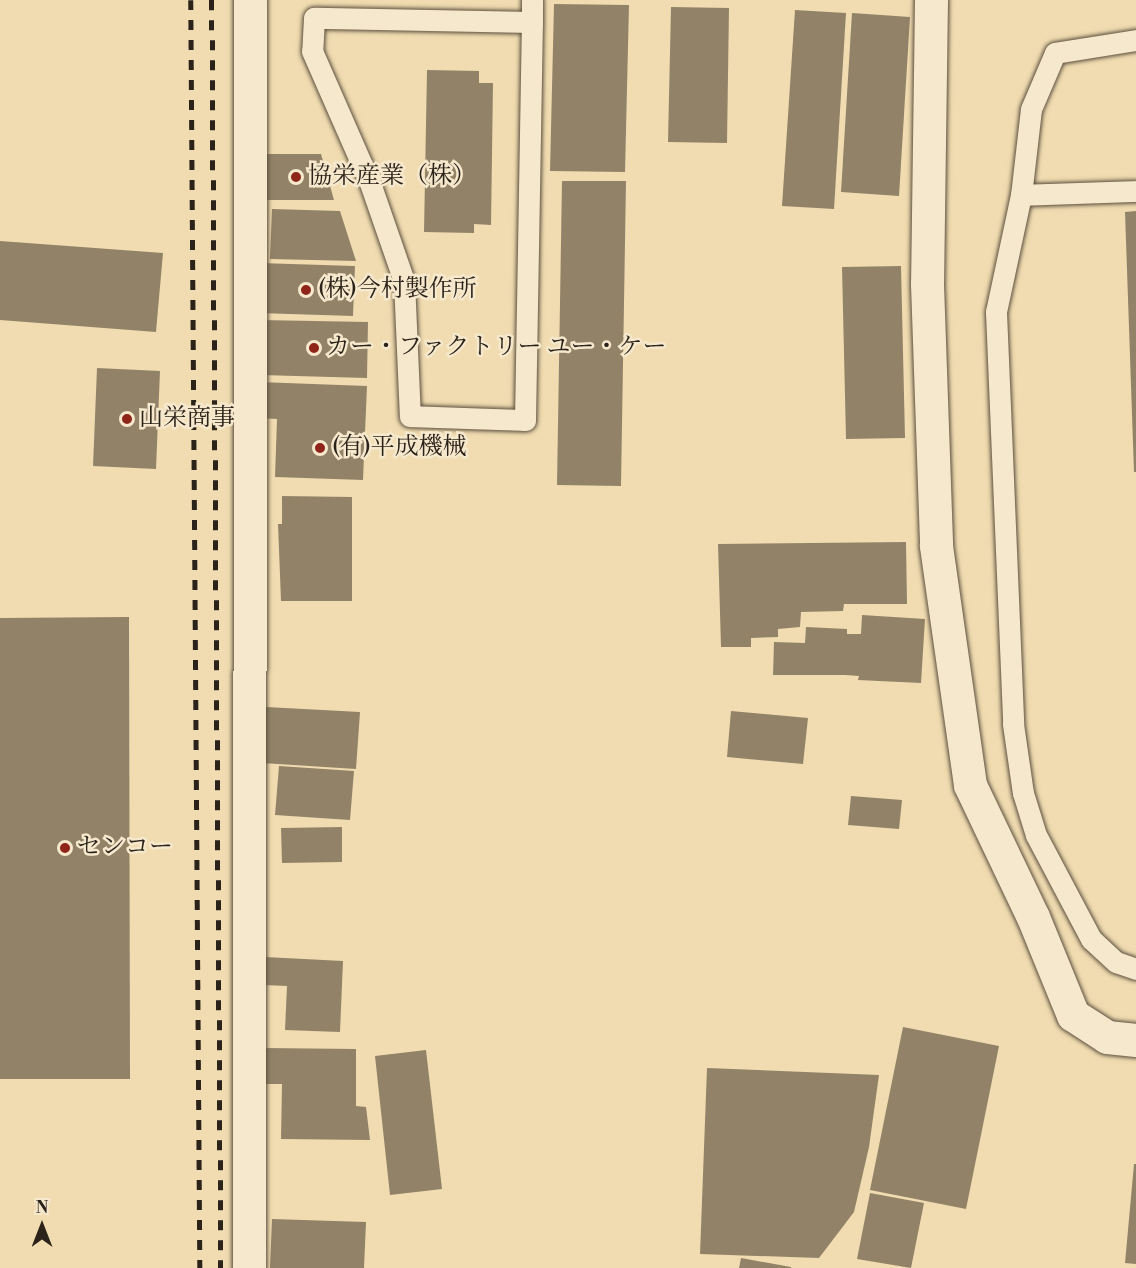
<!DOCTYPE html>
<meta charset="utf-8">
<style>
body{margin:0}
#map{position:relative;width:1136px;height:1268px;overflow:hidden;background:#f1dcb1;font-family:"Libre Bodoni","Noto Serif JP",serif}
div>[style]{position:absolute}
.building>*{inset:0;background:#928368}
.roads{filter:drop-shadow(0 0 2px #5c503f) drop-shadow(0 0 2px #5c503f)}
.lane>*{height:21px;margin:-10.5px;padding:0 10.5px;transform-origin:10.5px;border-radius:10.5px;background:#f6e8cc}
.street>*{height:33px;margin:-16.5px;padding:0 16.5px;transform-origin:16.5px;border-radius:16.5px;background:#f6e8cc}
.rail>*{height:4.5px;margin-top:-2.25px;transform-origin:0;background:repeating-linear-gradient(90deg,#2b2219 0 10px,transparent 0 20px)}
.dots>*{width:16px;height:16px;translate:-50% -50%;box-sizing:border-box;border:3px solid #f6e8cc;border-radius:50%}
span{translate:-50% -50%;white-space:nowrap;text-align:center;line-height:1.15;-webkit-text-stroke:5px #f6e8cc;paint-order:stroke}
.poi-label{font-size:24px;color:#2b2219}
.left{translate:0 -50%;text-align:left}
.north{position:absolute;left:12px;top:1196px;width:60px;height:60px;-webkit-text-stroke:4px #f6e8cc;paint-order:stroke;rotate:0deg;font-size:16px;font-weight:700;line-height:24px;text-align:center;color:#2b2219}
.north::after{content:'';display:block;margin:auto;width:21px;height:27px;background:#2b2219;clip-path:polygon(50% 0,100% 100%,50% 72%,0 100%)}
</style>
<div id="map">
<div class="building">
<i style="clip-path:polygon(554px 4px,629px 5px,625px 172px,550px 171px)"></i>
<i style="clip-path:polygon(671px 7px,729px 8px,727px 143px,668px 142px)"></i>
<i style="clip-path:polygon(795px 10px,846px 13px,834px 209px,782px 206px)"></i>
<i style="clip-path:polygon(852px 13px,910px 17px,899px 196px,841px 192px)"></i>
<i style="clip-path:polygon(427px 70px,479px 71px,479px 83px,493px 83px,491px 225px,474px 224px,474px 233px,424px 232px)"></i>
<i style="clip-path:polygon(264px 154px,321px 154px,334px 200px,264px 200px)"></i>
<i style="clip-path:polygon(562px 181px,626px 181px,621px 486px,557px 485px)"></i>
<i style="clip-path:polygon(272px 209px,340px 211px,356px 261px,270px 259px)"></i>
<i style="clip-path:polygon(1136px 211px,1136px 472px,1134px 472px,1125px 212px)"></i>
<i style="clip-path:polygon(0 241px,163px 253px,156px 332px,0 320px)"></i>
<i style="clip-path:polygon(259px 263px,355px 266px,353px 316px,258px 313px)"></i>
<i style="clip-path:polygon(901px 266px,905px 438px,846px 439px,842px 267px)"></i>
<i style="clip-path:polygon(260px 320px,368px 322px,367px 378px,260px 375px)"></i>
<i style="clip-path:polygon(97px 368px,160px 371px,156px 469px,93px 466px)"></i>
<i style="clip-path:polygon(259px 382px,367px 386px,363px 480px,275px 477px,277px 419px,257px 418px)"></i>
<i style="clip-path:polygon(282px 496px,352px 497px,352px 601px,281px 601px,278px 524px,282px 524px)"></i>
<i style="clip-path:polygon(906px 542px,907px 604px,844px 604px,843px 611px,801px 612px,800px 627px,778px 629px,778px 637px,751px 638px,751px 647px,721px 647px,718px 544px)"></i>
<i style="clip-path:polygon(862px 615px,925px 619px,921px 683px,858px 680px,859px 676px,845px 675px,773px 675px,774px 642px,805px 643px,806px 627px,847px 629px,847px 634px,861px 634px)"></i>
<i style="clip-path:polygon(129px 617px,130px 1079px,0 1079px,0 618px)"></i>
<i style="clip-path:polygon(266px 707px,360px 712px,356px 769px,262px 763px)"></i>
<i style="clip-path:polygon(731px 711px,808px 718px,803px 764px,727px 757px)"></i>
<i style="clip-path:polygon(279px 766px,354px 771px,350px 820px,275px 815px)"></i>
<i style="clip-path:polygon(851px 796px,902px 800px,899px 829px,848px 825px)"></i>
<i style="clip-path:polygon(342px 827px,342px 862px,282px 863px,281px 828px)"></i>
<i style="clip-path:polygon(265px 957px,343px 961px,340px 1032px,285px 1030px,287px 986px,264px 985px)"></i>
<i style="clip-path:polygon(903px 1027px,999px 1046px,966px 1209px,870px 1190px)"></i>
<i style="clip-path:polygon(264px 1048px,356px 1049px,356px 1106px,366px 1107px,370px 1140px,281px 1139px,282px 1084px,264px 1084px)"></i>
<i style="clip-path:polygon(426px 1050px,442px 1189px,390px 1195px,375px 1056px)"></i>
<i style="clip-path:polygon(707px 1068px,879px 1075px,869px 1147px,854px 1212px,819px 1258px,700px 1254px)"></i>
<i style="clip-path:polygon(1134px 1164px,1136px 1164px,1136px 1264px,1125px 1263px)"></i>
<i style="clip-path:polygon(870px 1193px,924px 1203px,911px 1268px,857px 1259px)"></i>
<i style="clip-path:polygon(272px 1219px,366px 1222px,364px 1268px,270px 1268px)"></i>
<i style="clip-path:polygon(741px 1258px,791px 1267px,791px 1268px,739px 1268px)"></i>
</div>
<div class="roads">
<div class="lane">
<i style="left:532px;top:22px;width:218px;rotate:-178.9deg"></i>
<i style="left:314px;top:18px;width:33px;rotate:93deg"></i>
<i style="left:312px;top:51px;width:144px;rotate:66.3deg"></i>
<i style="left:370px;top:183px;width:104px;rotate:70.9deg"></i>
<i style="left:404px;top:281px;width:135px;rotate:87.5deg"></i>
<i style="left:410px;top:416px;width:115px;rotate:2deg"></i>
<i style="left:525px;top:420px;width:398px;rotate:-89deg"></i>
<i style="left:532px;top:22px;width:22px;rotate:-90deg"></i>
<i style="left:1136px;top:40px;width:82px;rotate:170.9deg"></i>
<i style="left:1055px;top:53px;width:61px;rotate:113.2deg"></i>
<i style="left:1031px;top:109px;width:87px;rotate:96.6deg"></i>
<i style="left:1021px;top:195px;width:120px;rotate:102.1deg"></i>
<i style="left:996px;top:312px;width:412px;rotate:87.6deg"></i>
<i style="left:1013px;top:724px;width:70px;rotate:81.8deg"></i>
<i style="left:1023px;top:793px;width:44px;rotate:72.8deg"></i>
<i style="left:1036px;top:835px;width:118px;rotate:62.1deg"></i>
<i style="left:1091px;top:939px;width:34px;rotate:43deg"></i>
<i style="left:1116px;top:962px;width:21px;rotate:19deg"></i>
<i style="left:1021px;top:195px;width:115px;rotate:-2deg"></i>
</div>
<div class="street">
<i style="left:931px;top:0;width:284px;rotate:90.8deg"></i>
<i style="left:927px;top:284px;width:262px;rotate:88deg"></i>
<i style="left:936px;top:546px;width:241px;rotate:81.9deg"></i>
<i style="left:970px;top:785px;width:146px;rotate:64.5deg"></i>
<i style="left:1033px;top:917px;width:106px;rotate:67.8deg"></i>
<i style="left:1073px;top:1015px;width:40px;rotate:32.9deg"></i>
<i style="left:1107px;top:1037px;width:29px;rotate:6deg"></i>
<i style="left:249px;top:1268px;width:1268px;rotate:-89.95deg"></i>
</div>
</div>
<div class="rail">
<i style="left:191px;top:0;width:1268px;rotate:89.59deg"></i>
<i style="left:212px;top:0;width:1268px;rotate:89.59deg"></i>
</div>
<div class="dots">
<i style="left:296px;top:177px;background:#8f2418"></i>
<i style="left:306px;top:290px;background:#8f2418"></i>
<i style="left:314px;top:348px;background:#8f2418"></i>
<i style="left:127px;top:419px;background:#8f2418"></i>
<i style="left:320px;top:448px;background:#8f2418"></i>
<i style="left:65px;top:848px;background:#8f2418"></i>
</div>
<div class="poi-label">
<span class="left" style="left:308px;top:177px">協栄産業（株）</span>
<span class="left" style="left:318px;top:290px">(株)今村製作所</span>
<span class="left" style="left:326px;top:348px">カー・ファクトリー ユー・ケー</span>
<span class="left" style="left:139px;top:419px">山栄商事</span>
<span class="left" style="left:332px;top:448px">(有)平成機械</span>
<span class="left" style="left:77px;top:848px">センコー</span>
</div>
<div class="north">N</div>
</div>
